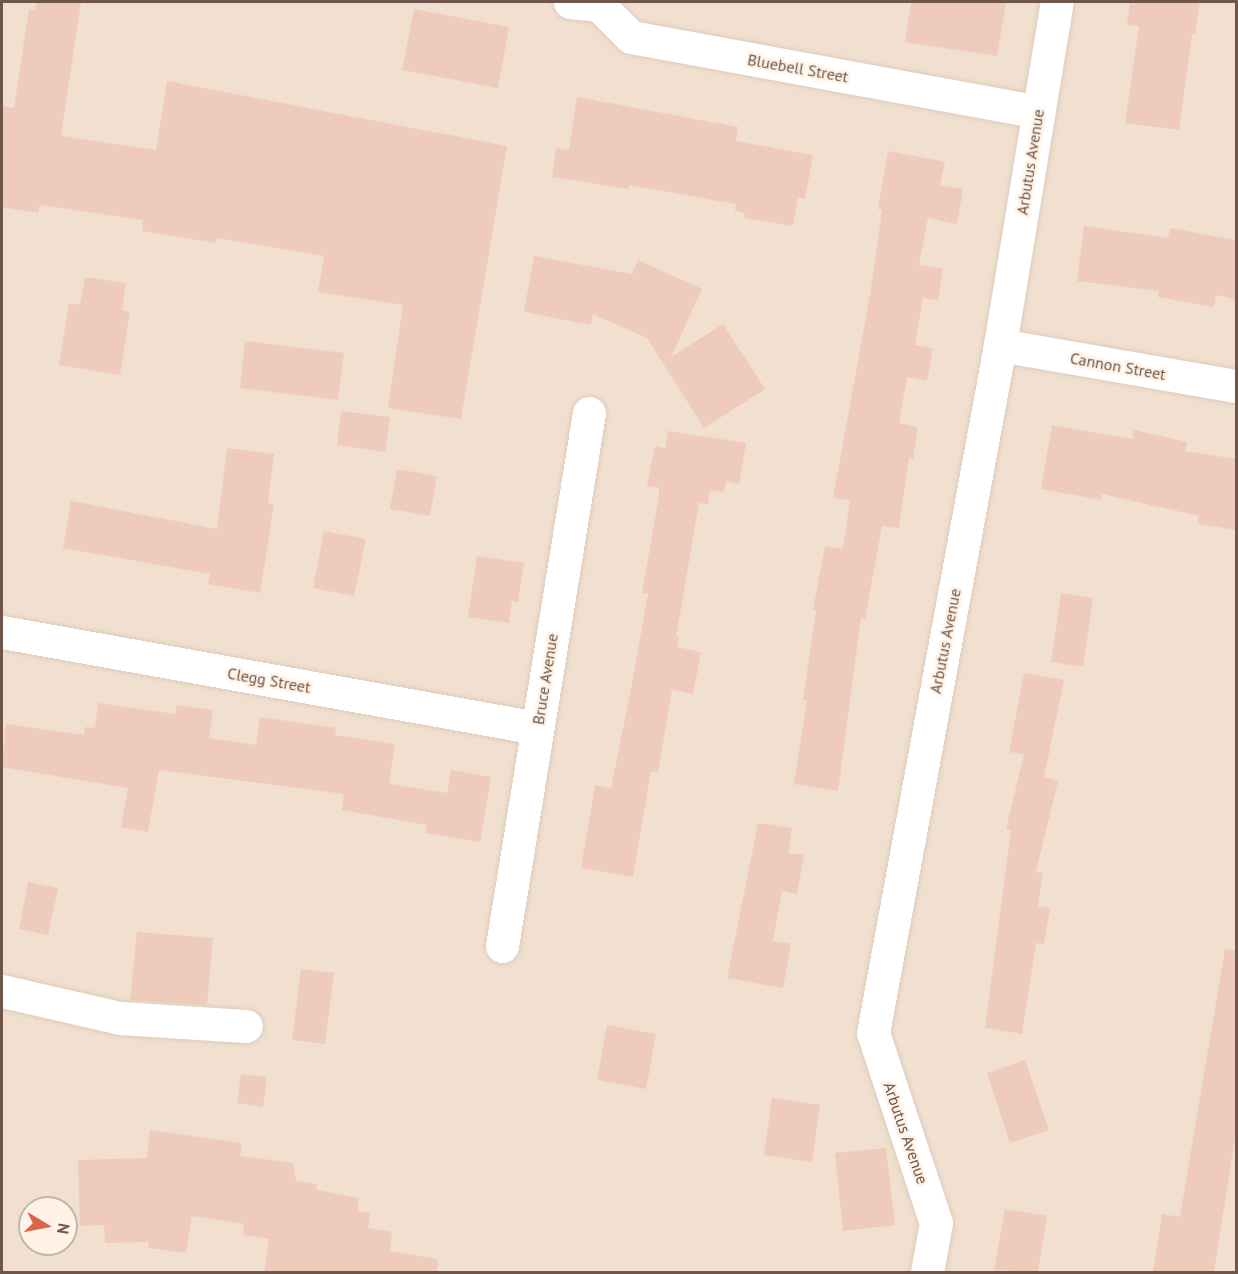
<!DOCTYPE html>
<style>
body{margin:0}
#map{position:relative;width:1238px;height:1274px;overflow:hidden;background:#faefe0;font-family:"PT Sans",sans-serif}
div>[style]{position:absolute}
.residential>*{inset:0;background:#f1e0cf}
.building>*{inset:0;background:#eecbba}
.roads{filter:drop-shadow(0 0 2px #ddcbbd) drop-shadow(0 0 2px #ddcbbd)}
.minor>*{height:33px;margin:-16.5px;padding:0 16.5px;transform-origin:16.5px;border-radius:16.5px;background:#fff}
span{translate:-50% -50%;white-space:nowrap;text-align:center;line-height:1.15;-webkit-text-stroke:5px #fef3e6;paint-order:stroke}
.street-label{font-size:16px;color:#6f554a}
.frame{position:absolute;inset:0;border:3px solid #6f554a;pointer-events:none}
.north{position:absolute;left:18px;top:1196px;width:60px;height:60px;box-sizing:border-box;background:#fef3e6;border:2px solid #c5b4a8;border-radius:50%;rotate:100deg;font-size:16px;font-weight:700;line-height:24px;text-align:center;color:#6f554a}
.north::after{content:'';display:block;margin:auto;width:21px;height:27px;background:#dd644c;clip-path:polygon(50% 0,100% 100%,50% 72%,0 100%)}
</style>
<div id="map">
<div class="residential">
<i style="clip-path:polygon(evenodd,2px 2px,1236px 2px,1236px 1272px,2px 1272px,2px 2px,30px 1208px,66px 1208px,66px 1244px,30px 1244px,30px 1208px)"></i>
</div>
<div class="building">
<i style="clip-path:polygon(36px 2px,81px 2px,61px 136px,156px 150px,167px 81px,507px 146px,461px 419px,388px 408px,403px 305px,318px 292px,324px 256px,217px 238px,216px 243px,142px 231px,143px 220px,40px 205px,38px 213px,2px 207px,2px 106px,14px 108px,29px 9px,35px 10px)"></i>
<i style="clip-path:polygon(911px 2px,1006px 2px,997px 56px,905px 42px)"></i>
<i style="clip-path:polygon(1130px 2px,1200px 2px,1195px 35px,1192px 34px,1179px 130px,1125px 123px,1139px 26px,1127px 25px)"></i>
<i style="clip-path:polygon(414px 9px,509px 27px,498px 88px,402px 70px)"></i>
<i style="clip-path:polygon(577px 97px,738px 127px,736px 141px,813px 155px,805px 199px,798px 198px,793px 226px,744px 218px,745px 213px,735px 211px,736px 204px,629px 185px,629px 189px,552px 177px,556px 148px,569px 150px)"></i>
<i style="clip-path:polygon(888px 151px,945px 162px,940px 185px,963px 189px,957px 224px,928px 218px,919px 265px,943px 269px,938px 300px,923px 298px,915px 345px,933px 348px,927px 381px,907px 377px,899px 423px,918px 427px,913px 459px,909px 458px,899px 528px,882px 526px,865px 619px,861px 618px,838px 791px,794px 784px,807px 700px,803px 700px,816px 610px,813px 610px,825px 546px,843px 549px,850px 500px,833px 498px,871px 289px,882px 210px,878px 209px)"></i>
<i style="clip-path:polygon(1084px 226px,1168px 238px,1170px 228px,1236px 240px,1236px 300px,1216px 295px,1214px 307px,1158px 297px,1159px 291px,1077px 281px)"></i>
<i style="clip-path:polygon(534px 256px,632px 274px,638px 260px,702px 289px,671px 357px,723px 324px,765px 389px,704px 428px,647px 338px,593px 314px,591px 325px,524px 312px)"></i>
<i style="clip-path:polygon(85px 277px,126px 283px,122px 310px,130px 312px,120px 375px,59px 365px,69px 303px,80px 305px)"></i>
<i style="clip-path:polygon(245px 341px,344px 353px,338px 400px,240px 388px)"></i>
<i style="clip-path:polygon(341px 411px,390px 417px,385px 452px,337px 445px)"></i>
<i style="clip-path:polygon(1052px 425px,1132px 439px,1134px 430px,1187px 442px,1185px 451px,1236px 459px,1236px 530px,1198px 524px,1199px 516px,1102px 494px,1101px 500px,1041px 489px)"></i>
<i style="clip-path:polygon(668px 431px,746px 443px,739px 484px,726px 481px,724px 492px,710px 490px,708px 504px,699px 503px,676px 637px,679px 637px,677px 647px,701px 652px,693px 694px,672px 690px,658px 773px,651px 771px,633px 877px,581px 868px,595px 785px,611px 788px,630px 694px,648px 594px,642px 593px,659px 496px,659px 488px,647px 486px,655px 446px,665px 448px)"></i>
<i style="clip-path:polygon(227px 448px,274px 454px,268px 503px,274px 504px,260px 593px,208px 584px,210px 574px,63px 548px,71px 501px,217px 529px)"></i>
<i style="clip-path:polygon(397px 469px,437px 476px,430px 516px,390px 509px)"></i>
<i style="clip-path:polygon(324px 531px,366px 539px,354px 596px,313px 588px)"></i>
<i style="clip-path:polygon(477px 556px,524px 563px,518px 602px,512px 601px,509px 623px,468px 617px)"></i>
<i style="clip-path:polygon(1061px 593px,1093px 598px,1083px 667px,1051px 662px)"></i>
<i style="clip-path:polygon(1024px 673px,1064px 680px,1044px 777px,1058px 781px,1036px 872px,1043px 873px,1038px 906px,1050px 908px,1044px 944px,1036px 943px,1022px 1034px,985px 1028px,1011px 830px,1006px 829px,1024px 754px,1009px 752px)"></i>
<i style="clip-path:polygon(98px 703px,175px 714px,177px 705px,213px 710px,209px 738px,256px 745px,260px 717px,336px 728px,335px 735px,395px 744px,389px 784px,447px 793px,451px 770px,491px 777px,480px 842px,425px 833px,427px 825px,342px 810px,344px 794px,159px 770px,148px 832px,121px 827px,128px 788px,2px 767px,6px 724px,84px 735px,85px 727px,95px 728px)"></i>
<i style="clip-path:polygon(758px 823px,792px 828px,788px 853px,804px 855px,797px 894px,782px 891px,773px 941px,791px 944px,783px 988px,727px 978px)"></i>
<i style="clip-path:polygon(28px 882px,58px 888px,48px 935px,19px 929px)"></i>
<i style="clip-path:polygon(137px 932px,213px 938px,207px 1005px,130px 1000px)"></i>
<i style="clip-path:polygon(1225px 949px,1236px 950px,1236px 1131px,1214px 1272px,1153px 1272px,1162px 1214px,1180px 1217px)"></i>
<i style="clip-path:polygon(301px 969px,334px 973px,325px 1044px,292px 1040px)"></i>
<i style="clip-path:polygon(607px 1025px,656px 1034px,646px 1089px,597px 1080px)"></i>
<i style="clip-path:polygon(1025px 1060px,1049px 1130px,1010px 1143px,987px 1073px)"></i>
<i style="clip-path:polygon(241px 1074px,267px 1077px,263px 1107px,237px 1103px)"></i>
<i style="clip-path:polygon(772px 1098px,820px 1105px,812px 1162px,764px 1155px)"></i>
<i style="clip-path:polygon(150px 1130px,242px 1143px,240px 1156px,293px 1163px,296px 1181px,317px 1184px,316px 1190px,359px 1198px,357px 1211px,370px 1213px,368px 1228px,392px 1232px,390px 1251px,438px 1259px,437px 1272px,264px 1272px,269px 1239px,243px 1235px,244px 1224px,192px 1216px,186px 1253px,148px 1248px,149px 1242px,105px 1243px,104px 1225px,80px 1226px,78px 1160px,147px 1158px)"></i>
<i style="clip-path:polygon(886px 1148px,895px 1225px,843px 1231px,835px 1153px)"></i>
<i style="clip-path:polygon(1005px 1209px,1047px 1216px,1038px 1272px,994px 1270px)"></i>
</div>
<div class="roads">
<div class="minor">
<i style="left:570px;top:2px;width:29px;rotate:6deg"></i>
<i style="left:599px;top:5px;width:45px;rotate:45deg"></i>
<i style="left:631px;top:37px;width:414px;rotate:10.4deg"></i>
<i style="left:1000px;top:345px;width:240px;rotate:9.9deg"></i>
<i style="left:2px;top:632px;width:544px;rotate:10.17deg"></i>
<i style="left:502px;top:946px;width:540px;rotate:-80.73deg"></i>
<i style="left:2px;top:991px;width:121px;rotate:12.9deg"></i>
<i style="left:120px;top:1018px;width:126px;rotate:3.6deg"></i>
<i style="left:927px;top:1272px;width:50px;rotate:-79.6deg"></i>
<i style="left:936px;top:1223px;width:200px;rotate:-108.3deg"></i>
<i style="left:873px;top:1033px;width:700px;rotate:-79.54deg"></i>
<i style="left:1000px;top:345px;width:348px;rotate:-80.6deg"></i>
</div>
</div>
<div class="street-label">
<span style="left:798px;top:68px;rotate:10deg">Bluebell Street</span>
<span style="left:1030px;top:162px;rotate:-81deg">Arbutus Avenue</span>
<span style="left:1118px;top:366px;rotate:10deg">Cannon Street</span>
<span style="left:945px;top:641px;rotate:-79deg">Arbutus Avenue</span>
<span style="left:545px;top:679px;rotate:-81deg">Bruce Avenue</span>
<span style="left:269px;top:680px;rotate:10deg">Clegg Street</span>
<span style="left:906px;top:1133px;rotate:71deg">Arbutus Avenue</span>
</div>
<div class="frame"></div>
<div class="north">N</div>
</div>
